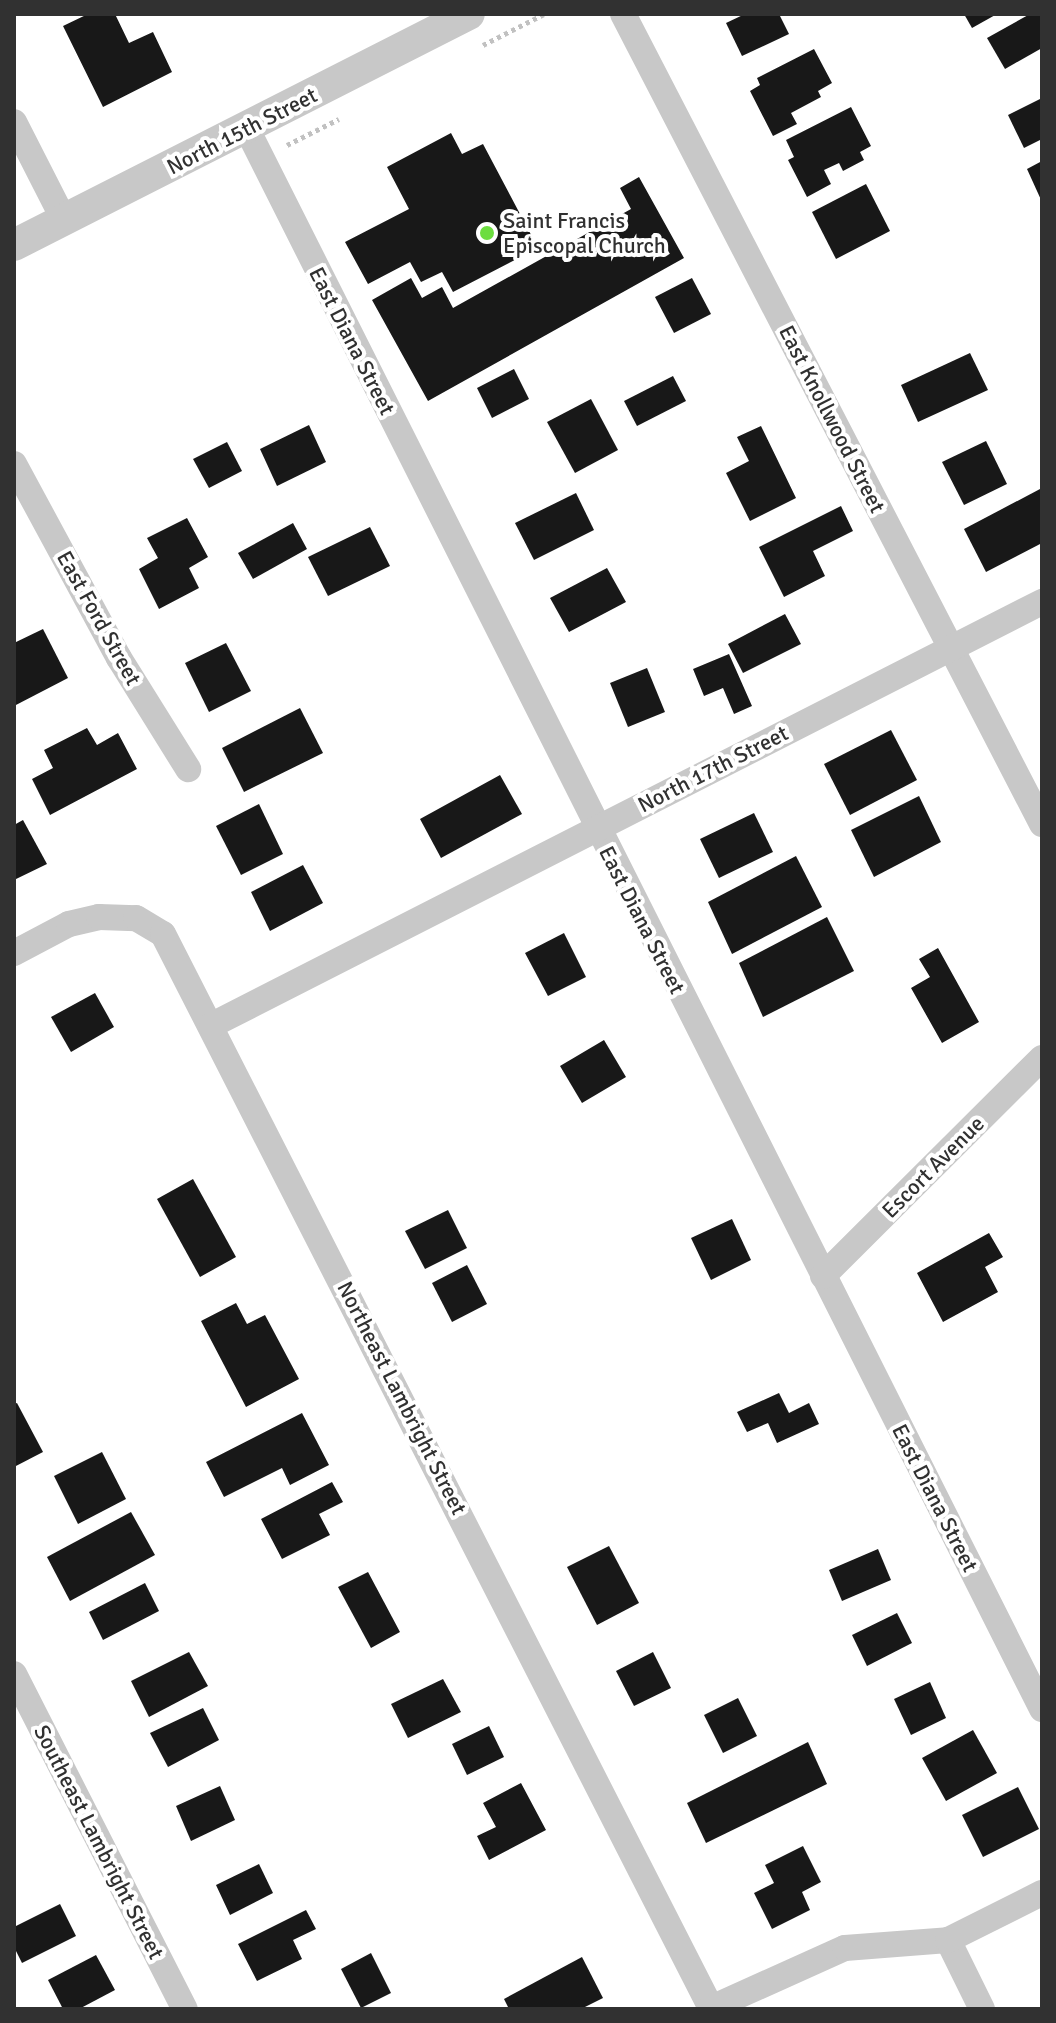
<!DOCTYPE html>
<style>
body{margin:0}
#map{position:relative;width:1056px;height:2023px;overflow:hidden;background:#fff;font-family:Signika,sans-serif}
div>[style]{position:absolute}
.building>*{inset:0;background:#181818}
.path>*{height:5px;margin-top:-2.5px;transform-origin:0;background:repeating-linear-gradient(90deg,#c1c1c1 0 4px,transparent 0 8px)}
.minor>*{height:26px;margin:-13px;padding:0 13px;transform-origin:13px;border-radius:13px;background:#c8c8c8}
.tertiary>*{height:32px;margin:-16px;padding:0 16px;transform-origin:16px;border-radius:16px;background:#c8c8c8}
.dots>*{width:22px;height:22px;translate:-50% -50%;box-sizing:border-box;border:4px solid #fff;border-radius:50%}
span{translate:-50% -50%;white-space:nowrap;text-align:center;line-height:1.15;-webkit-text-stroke:8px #fff;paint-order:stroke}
.street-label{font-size:22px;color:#313131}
.poi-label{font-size:22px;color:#313131}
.left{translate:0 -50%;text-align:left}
.frame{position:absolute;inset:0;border:16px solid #313131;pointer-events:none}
</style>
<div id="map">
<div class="building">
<i style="clip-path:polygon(88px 14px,115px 14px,129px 43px,153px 32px,172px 72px,103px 107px,63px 26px)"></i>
<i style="clip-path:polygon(745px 14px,779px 14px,789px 34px,742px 56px,726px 23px)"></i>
<i style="clip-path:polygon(964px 14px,997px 14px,972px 28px)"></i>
<i style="clip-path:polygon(1030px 14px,1042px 14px,1042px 48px,1005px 69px,987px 38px)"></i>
<i style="clip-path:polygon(814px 49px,832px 83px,818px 91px,821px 97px,791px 113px,797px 124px,773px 136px,750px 91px,760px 85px,757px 78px)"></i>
<i style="clip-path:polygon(1042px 98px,1042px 139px,1024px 148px,1008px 115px)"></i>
<i style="clip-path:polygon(851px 107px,871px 146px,860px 152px,864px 160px,843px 171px,839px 163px,824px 170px,831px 184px,807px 197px,788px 160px,794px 157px,786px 140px)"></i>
<i style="clip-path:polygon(451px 133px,462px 154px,483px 144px,538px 248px,453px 292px,442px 272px,421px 282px,410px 262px,368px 284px,345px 242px,409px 209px,387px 167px)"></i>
<i style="clip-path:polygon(1042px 161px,1042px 202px,1027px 169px)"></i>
<i style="clip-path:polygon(639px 177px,684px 258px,428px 401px,372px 300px,411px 278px,422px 298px,442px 287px,453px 308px,631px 209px,620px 188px)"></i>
<i style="clip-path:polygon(866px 184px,890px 231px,836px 259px,812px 212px)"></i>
<i style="clip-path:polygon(692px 278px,711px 314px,674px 333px,655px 297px)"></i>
<i style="clip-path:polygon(970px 353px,988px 390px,918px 422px,901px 385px)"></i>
<i style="clip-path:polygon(514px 369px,529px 399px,492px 418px,477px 388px)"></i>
<i style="clip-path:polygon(673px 376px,686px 401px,637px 426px,624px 401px)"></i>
<i style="clip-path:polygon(591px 399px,618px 450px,575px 473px,547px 422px)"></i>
<i style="clip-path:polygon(309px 425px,326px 462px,277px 486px,260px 449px)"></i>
<i style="clip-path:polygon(761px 426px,796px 498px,750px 521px,726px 473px,749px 461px,737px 437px)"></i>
<i style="clip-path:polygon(986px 441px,1007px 484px,964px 505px,942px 462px)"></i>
<i style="clip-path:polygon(227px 442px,242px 471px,209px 488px,193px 459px)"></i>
<i style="clip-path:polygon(1040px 489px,1042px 543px,986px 572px,964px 529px)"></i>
<i style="clip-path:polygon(576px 493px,594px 530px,534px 560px,515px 523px)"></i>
<i style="clip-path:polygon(841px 506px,853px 531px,813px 551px,825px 576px,784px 597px,759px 547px)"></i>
<i style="clip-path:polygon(187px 518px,208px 557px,189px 568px,199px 588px,159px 609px,139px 569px,158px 558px,147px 538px)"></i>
<i style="clip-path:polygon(293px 523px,307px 549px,253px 579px,238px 553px)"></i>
<i style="clip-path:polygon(370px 527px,390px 566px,328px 596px,308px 557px)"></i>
<i style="clip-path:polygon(607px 568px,626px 602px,569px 632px,550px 598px)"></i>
<i style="clip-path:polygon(785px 614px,801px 644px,743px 673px,728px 644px)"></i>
<i style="clip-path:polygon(43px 629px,68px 678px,14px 706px,14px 643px)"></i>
<i style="clip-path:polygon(226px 643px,251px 691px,209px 712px,185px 663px)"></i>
<i style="clip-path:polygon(729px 654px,752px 706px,734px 714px,723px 688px,704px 696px,693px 669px)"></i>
<i style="clip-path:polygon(647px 668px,665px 712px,628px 727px,610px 683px)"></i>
<i style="clip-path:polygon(300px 708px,323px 753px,244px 792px,222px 748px)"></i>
<i style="clip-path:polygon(87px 728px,97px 745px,118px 733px,137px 769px,50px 815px,32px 779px,53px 768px,44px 750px)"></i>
<i style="clip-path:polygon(891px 730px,917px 780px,850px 815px,824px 764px)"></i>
<i style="clip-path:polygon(500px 775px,522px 814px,441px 858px,420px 819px)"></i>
<i style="clip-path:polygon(919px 796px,941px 842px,874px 877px,851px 830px)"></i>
<i style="clip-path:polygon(259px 804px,283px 854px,241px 875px,216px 826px)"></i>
<i style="clip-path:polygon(754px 813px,773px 852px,719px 878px,700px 839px)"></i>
<i style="clip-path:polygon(23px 820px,47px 864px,14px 880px,14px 825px)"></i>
<i style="clip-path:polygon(796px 856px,822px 907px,732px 954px,708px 902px)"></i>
<i style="clip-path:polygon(303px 865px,323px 903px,270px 931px,251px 892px)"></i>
<i style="clip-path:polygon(827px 917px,854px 971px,763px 1017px,739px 963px)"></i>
<i style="clip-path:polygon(564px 933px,586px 977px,548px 996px,525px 953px)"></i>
<i style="clip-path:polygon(938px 948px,979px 1022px,942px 1043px,911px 988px,930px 977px,919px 959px)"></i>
<i style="clip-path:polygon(95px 993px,114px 1027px,71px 1052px,51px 1017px)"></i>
<i style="clip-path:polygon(604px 1040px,626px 1077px,582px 1103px,560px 1066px)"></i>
<i style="clip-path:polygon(193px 1179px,236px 1257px,200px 1277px,157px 1199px)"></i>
<i style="clip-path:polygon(448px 1210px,467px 1248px,425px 1269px,405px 1231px)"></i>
<i style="clip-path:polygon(732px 1219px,751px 1260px,711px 1280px,691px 1238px)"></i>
<i style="clip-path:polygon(989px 1233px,1003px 1257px,985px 1267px,998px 1292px,943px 1322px,917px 1273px)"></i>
<i style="clip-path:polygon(467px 1265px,487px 1304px,452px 1322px,432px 1283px)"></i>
<i style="clip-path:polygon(236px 1303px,247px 1324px,265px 1315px,299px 1379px,246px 1407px,201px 1321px)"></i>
<i style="clip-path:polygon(779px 1393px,789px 1413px,809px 1403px,819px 1424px,777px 1443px,768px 1423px,747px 1432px,737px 1412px)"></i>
<i style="clip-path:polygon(17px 1403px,43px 1452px,14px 1467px,14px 1404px)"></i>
<i style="clip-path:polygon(302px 1413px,329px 1465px,290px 1485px,282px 1468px,224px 1497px,206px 1462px)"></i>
<i style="clip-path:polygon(102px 1452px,126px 1499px,78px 1524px,54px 1476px)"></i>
<i style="clip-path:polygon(332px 1482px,343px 1502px,319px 1514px,330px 1535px,282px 1559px,261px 1519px)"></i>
<i style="clip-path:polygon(131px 1512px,155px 1555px,70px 1601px,47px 1557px)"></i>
<i style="clip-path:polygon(609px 1546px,639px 1603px,597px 1625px,567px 1567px)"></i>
<i style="clip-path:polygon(878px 1549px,891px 1580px,842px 1601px,829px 1570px)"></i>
<i style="clip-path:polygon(368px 1572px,400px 1632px,371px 1648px,338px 1587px)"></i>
<i style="clip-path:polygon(145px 1583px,159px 1611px,103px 1640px,89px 1612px)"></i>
<i style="clip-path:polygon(897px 1613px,912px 1643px,867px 1666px,852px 1635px)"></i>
<i style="clip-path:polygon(189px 1652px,208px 1686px,149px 1717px,131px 1681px)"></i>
<i style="clip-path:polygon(653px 1652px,671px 1688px,634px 1706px,616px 1671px)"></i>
<i style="clip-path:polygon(443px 1679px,461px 1712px,408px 1738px,391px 1704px)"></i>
<i style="clip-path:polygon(930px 1682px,946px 1718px,911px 1735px,894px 1699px)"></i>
<i style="clip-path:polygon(738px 1698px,757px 1736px,723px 1753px,704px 1715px)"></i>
<i style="clip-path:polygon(203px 1708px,219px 1740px,168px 1767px,150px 1733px)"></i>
<i style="clip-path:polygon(489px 1726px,504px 1757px,467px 1775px,452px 1744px)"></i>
<i style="clip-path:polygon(973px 1730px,997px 1773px,946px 1801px,922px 1758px)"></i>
<i style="clip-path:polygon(808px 1742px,827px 1784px,706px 1843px,687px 1803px)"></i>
<i style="clip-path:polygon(521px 1783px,546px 1830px,489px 1860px,477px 1836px,496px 1827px,483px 1803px)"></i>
<i style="clip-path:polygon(220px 1786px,235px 1820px,191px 1841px,176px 1806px)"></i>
<i style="clip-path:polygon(1018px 1787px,1039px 1829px,983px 1857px,962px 1815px)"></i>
<i style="clip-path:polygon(803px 1846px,821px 1882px,802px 1892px,810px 1910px,772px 1929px,754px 1893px,774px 1883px,765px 1865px)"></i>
<i style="clip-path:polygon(259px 1864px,273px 1893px,230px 1915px,216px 1885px)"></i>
<i style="clip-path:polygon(60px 1904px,76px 1936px,22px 1963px,14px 1947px,14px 1927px)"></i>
<i style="clip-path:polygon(306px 1910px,316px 1929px,293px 1940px,302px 1959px,257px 1981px,238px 1944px)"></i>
<i style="clip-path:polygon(371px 1953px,391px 1993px,361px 2008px,341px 1969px)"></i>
<i style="clip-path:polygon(96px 1955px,115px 1990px,79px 2009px,63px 2009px,48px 1980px)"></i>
<i style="clip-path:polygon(582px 1957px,603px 1998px,581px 2009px,509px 2009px,504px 1999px)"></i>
</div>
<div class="path">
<i style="left:483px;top:45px;width:68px;rotate:-26.9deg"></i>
<i style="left:287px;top:145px;width:58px;rotate:-26.6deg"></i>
</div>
<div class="minor">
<i style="left:623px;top:14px;width:912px;rotate:62.65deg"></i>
<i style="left:14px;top:122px;width:110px;rotate:63deg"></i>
<i style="left:247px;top:129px;width:1769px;rotate:63.29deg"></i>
<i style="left:14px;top:464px;width:221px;rotate:61.6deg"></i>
<i style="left:119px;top:658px;width:131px;rotate:58.1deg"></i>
<i style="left:14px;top:953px;width:62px;rotate:-27.8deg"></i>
<i style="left:69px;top:924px;width:31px;rotate:-13deg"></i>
<i style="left:99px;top:917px;width:37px;rotate:2deg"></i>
<i style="left:136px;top:918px;width:31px;rotate:31deg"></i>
<i style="left:163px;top:934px;width:1206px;rotate:62.97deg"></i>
<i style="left:212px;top:1025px;width:932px;rotate:-27.01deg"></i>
<i style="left:823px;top:1276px;width:309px;rotate:-44.9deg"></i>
<i style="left:14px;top:1674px;width:376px;rotate:63deg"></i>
<i style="left:948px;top:1940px;width:77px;rotate:63.8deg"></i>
<i style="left:709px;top:2009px;width:149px;rotate:-24.2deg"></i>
<i style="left:845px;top:1948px;width:103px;rotate:-4.4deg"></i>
<i style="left:948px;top:1940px;width:105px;rotate:-26.6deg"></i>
</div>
<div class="tertiary">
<i style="left:14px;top:245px;width:510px;rotate:-26.92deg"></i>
</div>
<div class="dots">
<i style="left:487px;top:233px;background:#6cdd3f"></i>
</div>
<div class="street-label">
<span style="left:242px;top:131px;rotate:-27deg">North 15th Street</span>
<span style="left:352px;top:341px;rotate:63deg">East Diana Street</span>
<span style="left:832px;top:419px;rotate:63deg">East Knollwood Street</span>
<span style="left:99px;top:618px;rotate:61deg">East Ford Street</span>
<span style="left:713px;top:769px;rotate:-27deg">North 17th Street</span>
<span style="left:642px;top:920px;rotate:63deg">East Diana Street</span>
<span style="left:933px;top:1167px;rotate:-45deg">Escort Avenue</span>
<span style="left:402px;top:1398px;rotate:63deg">Northeast Lambright Street</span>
<span style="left:935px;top:1498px;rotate:63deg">East Diana Street</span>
<span style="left:99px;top:1842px;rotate:63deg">Southeast Lambright Street</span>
</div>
<div class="poi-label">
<span class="left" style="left:503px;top:233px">Saint Francis<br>Episcopal Church</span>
</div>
<div class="frame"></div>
</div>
